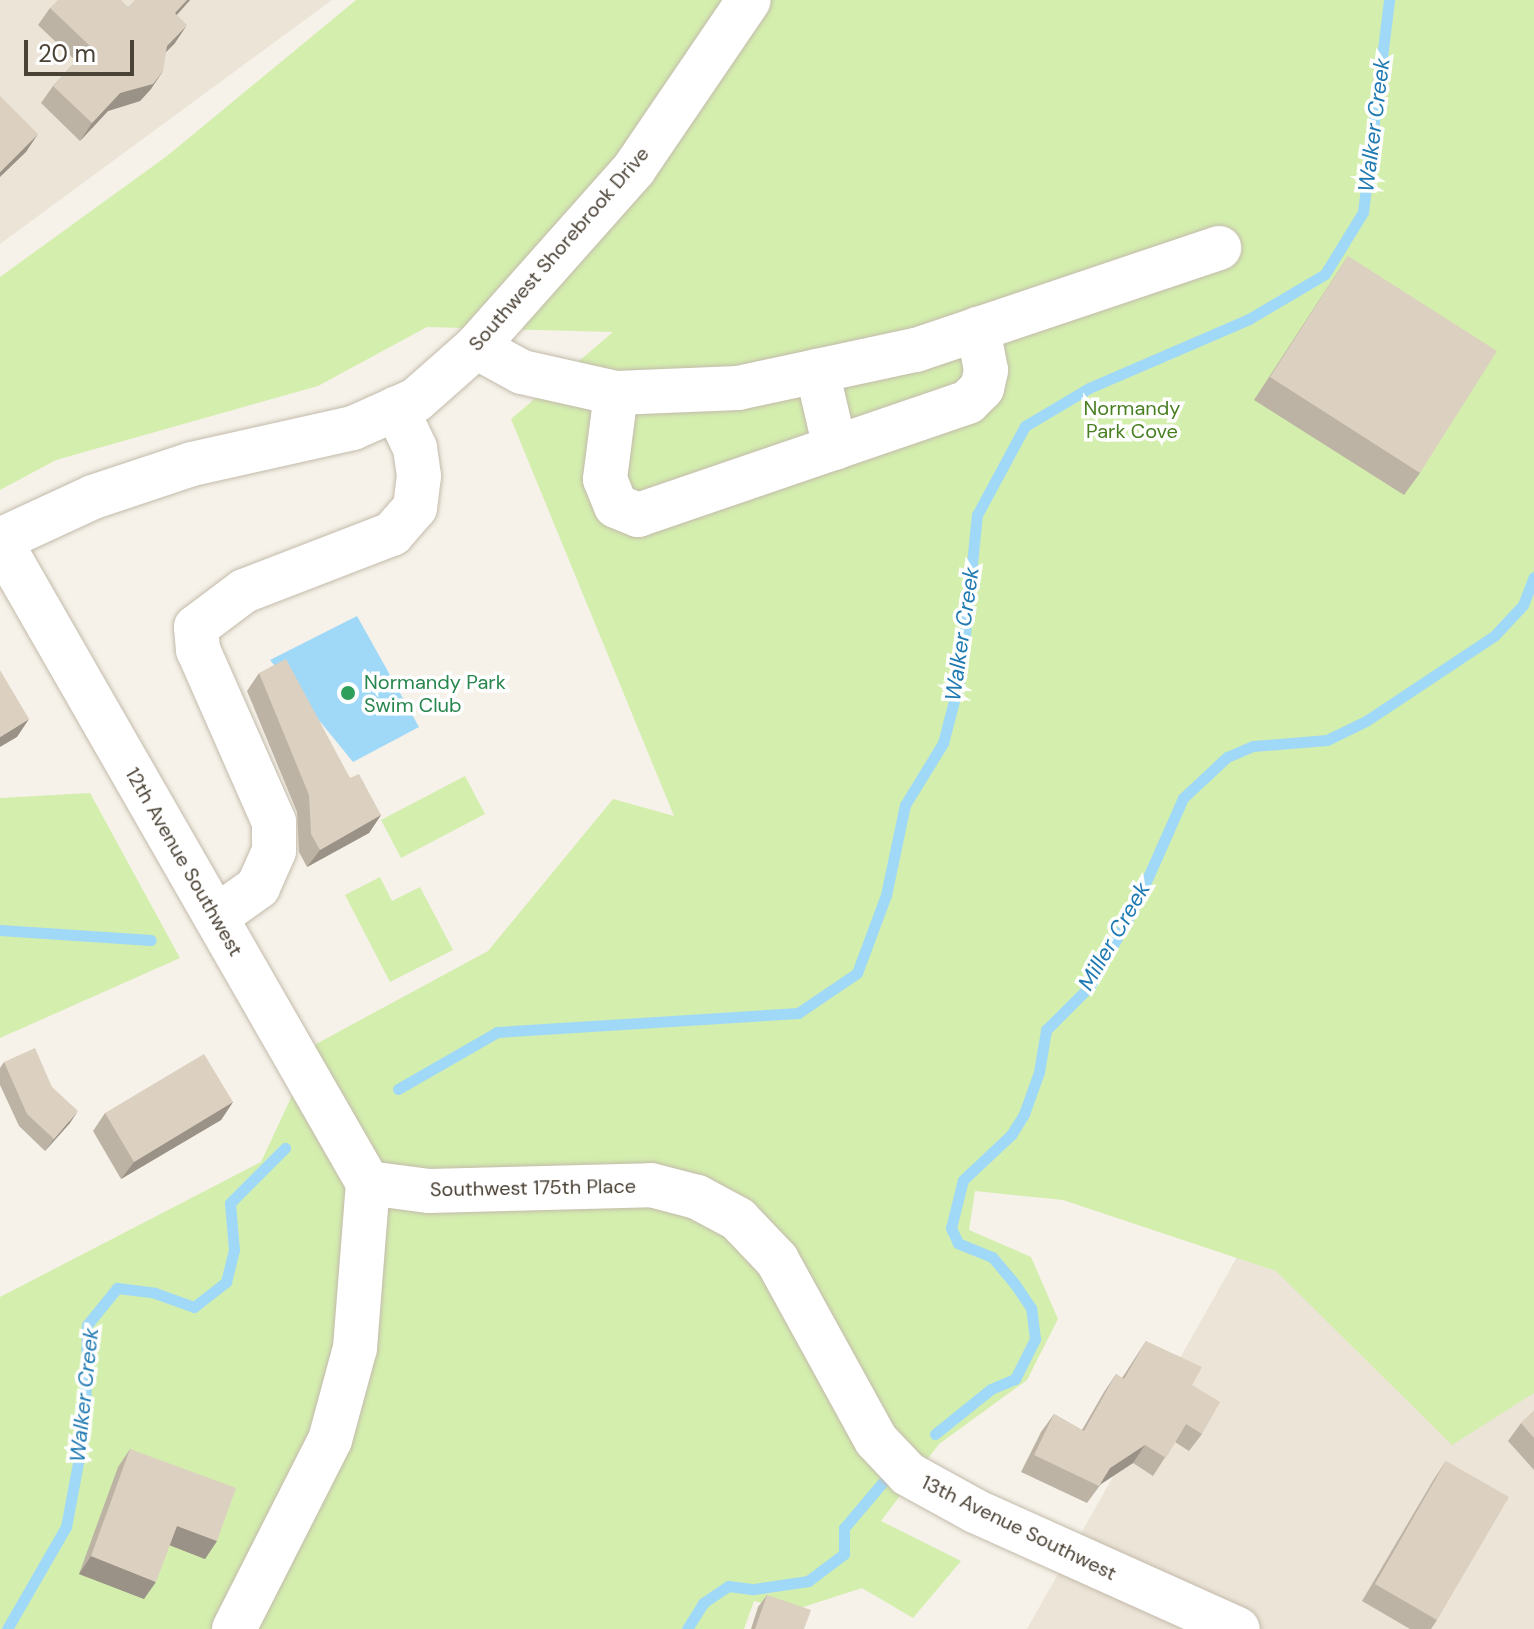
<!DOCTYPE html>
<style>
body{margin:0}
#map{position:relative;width:1534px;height:1629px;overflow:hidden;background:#f6f2e9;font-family:"DM Sans",sans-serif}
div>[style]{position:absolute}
.residential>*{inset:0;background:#ebe4d7}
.green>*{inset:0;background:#d4eeae}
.water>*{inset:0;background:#a0d8f8}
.stream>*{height:11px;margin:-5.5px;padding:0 5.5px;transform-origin:5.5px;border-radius:5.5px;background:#a0d8f8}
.roads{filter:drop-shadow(0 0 2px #c3baab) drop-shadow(0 0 2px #c3baab)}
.minor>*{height:44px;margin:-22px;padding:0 22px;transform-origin:22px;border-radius:22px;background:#fff}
.wall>*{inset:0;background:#bdb3a5}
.shaded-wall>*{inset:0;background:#9a9286}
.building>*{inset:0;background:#dcd0c0}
.dots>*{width:22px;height:22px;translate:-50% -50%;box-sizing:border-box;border:4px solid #fff;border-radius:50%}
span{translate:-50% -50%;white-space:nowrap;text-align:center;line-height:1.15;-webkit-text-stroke:7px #fff;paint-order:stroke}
.street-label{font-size:20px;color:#4b4236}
.park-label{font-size:20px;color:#487f21}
.leisure-label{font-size:20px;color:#27864d}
.left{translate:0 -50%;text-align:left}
.water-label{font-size:22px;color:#207ab2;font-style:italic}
.scale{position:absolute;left:24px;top:40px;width:110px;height:36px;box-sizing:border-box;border:4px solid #4b4236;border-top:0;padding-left:10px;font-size:24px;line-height:28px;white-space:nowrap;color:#4b4236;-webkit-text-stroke:6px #fff;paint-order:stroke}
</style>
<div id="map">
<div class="residential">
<i style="clip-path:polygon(0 0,332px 0,0 244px)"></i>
<i style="clip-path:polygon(1534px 731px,1534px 1629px,1027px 1629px)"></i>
</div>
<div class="green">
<i style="clip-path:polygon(356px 0,1534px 0,1534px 1393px,1452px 1445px,1276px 1271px,1063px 1200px,975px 1191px,969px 1230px,1031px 1257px,1058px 1319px,1027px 1380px,939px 1444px,881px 1521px,961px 1561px,913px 1618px,862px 1588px,794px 1610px,754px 1601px,744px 1629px,0 1629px,0 1297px,261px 1162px,316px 1044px,488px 951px,613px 799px,674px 816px,511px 419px,613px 332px,427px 327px,318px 386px,56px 460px,0 490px,0 277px,167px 156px)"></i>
<i style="clip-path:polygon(465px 776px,485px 814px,401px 858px,381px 820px)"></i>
<i style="clip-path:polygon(90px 793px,180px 958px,0 1038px,0 798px)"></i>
<i style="clip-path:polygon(380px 877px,392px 901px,420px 887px,453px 950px,390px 982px,345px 895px)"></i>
</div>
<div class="water">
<i style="clip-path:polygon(357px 616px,419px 727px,353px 762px,270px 660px)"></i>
</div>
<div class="stream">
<i style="left:0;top:930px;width:151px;rotate:3.8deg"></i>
<i style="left:398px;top:1089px;width:114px;rotate:-29.9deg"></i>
<i style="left:497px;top:1032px;width:302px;rotate:-3.6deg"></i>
<i style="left:798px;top:1013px;width:71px;rotate:-34.1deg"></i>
<i style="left:857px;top:973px;width:83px;rotate:-69.6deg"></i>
<i style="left:886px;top:895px;width:92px;rotate:-78.1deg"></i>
<i style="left:905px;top:805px;width:73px;rotate:-58.5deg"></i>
<i style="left:943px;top:743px;width:71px;rotate:-75.4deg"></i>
<i style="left:961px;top:674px;width:160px;rotate:-84.3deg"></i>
<i style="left:977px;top:515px;width:101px;rotate:-61.7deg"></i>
<i style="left:1025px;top:426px;width:74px;rotate:-30.7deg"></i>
<i style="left:1089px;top:388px;width:174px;rotate:-23.3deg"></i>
<i style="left:1249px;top:319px;width:88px;rotate:-30.6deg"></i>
<i style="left:1325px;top:274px;width:73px;rotate:-58.5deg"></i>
<i style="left:1363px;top:212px;width:214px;rotate:-83deg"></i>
<i style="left:935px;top:1434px;width:72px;rotate:-38.8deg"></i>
<i style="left:991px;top:1389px;width:26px;rotate:-23deg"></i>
<i style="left:1015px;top:1379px;width:45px;rotate:-63.4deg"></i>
<i style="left:1035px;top:1339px;width:31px;rotate:-97deg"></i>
<i style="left:1031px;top:1308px;width:30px;rotate:-124deg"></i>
<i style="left:1014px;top:1283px;width:34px;rotate:-130deg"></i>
<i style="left:992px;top:1257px;width:37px;rotate:-158deg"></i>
<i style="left:958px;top:1243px;width:17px;rotate:-115deg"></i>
<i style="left:951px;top:1228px;width:49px;rotate:-76deg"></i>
<i style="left:963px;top:1180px;width:66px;rotate:-43.2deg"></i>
<i style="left:1011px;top:1135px;width:25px;rotate:-58deg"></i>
<i style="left:1024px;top:1114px;width:45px;rotate:-70.3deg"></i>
<i style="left:1039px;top:1072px;width:43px;rotate:-80.5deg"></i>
<i style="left:1046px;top:1030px;width:62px;rotate:-45deg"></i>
<i style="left:1090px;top:986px;width:96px;rotate:-60.8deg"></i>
<i style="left:1137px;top:902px;width:114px;rotate:-66.1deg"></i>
<i style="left:1183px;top:798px;width:60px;rotate:-43deg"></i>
<i style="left:1227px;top:757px;width:28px;rotate:-23deg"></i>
<i style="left:1253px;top:746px;width:74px;rotate:-4.6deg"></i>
<i style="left:1327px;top:740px;width:43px;rotate:-26deg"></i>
<i style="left:1366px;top:721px;width:154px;rotate:-33.6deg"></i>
<i style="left:1494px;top:636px;width:42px;rotate:-46.9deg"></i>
<i style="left:1523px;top:605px;width:30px;rotate:-69deg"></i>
<i style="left:7px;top:1629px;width:118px;rotate:-60deg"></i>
<i style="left:66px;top:1527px;width:104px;rotate:-79.4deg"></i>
<i style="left:85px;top:1425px;width:100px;rotate:-88.9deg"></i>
<i style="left:87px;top:1325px;width:48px;rotate:-51deg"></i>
<i style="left:117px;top:1288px;width:38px;rotate:7deg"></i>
<i style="left:155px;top:1293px;width:41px;rotate:19.7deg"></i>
<i style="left:194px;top:1307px;width:41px;rotate:-38deg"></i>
<i style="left:226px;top:1282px;width:33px;rotate:-76deg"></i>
<i style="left:234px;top:1250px;width:47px;rotate:-94.9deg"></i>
<i style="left:230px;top:1203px;width:78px;rotate:-45deg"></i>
<i style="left:687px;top:1629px;width:31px;rotate:-58deg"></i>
<i style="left:703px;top:1603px;width:30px;rotate:-34deg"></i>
<i style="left:728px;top:1586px;width:26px;rotate:7deg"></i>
<i style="left:754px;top:1589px;width:55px;rotate:-8.4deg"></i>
<i style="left:808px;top:1581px;width:45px;rotate:-36.9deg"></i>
<i style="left:844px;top:1554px;width:26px;rotate:-90deg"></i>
<i style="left:844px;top:1528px;width:59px;rotate:-49.8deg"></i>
</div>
<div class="roads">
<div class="minor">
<i style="left:476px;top:347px;width:52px;rotate:28.5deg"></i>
<i style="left:522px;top:372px;width:96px;rotate:12.6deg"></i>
<i style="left:616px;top:393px;width:122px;rotate:-2.3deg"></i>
<i style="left:738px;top:388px;width:182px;rotate:-12.1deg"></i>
<i style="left:916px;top:350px;width:320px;rotate:-18.6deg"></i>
<i style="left:817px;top:371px;width:79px;rotate:76.8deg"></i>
<i style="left:616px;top:393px;width:87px;rotate:97.3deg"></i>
<i style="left:605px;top:479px;width:29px;rotate:68deg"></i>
<i style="left:616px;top:506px;width:24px;rotate:22deg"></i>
<i style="left:638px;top:515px;width:349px;rotate:-18.9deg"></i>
<i style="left:968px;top:402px;width:20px;rotate:-45deg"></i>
<i style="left:982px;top:388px;width:18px;rotate:-77deg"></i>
<i style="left:986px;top:370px;width:42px;rotate:-101deg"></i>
<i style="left:0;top:540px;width:102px;rotate:-24.8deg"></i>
<i style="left:93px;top:497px;width:104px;rotate:-18.4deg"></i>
<i style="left:192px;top:464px;width:165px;rotate:-12.6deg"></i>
<i style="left:353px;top:428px;width:69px;rotate:-24deg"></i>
<i style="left:416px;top:400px;width:80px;rotate:-41.5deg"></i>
<i style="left:476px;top:347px;width:238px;rotate:-48.4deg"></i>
<i style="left:634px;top:169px;width:204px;rotate:-55.8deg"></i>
<i style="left:0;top:541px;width:740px;rotate:60.18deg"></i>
<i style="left:216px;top:917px;width:52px;rotate:-35.5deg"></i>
<i style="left:258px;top:887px;width:39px;rotate:-66deg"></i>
<i style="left:274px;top:851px;width:29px;rotate:-90deg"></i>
<i style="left:274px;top:822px;width:188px;rotate:-113.8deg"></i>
<i style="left:198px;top:650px;width:23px;rotate:-95deg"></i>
<i style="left:196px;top:627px;width:60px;rotate:-36.9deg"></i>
<i style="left:244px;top:591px;width:159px;rotate:-21.1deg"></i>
<i style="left:392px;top:534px;width:35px;rotate:-49deg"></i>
<i style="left:415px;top:508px;width:32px;rotate:-83deg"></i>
<i style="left:419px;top:476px;width:28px;rotate:-98deg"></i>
<i style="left:415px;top:448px;width:44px;rotate:-115.4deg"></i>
<i style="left:368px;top:1183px;width:62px;rotate:7.5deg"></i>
<i style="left:429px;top:1191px;width:222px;rotate:-1.5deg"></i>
<i style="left:651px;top:1185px;width:48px;rotate:14.6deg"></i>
<i style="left:697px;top:1197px;width:47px;rotate:28.2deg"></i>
<i style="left:738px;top:1219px;width:57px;rotate:46.4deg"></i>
<i style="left:777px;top:1260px;width:205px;rotate:61.2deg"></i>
<i style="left:876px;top:1440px;width:47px;rotate:46.7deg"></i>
<i style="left:908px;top:1474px;width:77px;rotate:28.9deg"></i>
<i style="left:975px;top:1511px;width:288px;rotate:24.2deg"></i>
<i style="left:234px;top:1629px;width:212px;rotate:-63.1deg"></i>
<i style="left:330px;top:1440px;width:95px;rotate:-74.8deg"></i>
<i style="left:355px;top:1348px;width:166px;rotate:-85.5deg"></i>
</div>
</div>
<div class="wall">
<i style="clip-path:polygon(190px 0,177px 15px,175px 43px,166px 52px,151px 89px,140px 101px,108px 111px,80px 141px,41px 103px,53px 86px,76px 61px,38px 25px,50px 8px,128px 7px)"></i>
<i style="clip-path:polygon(1348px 256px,1420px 473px,1404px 495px,1254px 400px)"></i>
<i style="clip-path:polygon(259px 673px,350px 778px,381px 815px,369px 833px,307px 867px,299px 852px,297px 812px,247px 691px)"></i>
<i style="clip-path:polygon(4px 1062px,52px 1087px,70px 1123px,45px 1151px,19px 1126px,0 1085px,0 1068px)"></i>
<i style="clip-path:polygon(233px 1102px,221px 1120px,121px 1179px,93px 1131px,105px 1113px)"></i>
<i style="clip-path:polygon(1146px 1341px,1192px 1385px,1202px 1434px,1189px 1451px,1175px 1442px,1153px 1476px,1133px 1463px,1101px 1484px,1087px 1503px,1021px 1472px,1041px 1432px,1054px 1414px,1082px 1430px,1104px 1392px,1116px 1374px,1122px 1378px)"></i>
<i style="clip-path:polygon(1534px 1411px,1534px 1470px,1508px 1441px,1521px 1423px)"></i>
<i style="clip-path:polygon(130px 1449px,217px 1541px,205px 1559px,169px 1545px,144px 1599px,79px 1574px,118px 1467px)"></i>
<i style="clip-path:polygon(1446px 1461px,1437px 1620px,1431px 1629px,1410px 1629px,1362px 1601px,1434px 1479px)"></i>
<i style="clip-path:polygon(767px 1595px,804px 1629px,751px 1629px,758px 1607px)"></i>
</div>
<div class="shaded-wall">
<i style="clip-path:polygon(187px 0,190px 0,162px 31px,175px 13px)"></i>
<i style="clip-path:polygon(187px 25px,175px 43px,155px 63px,167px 46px)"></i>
<i style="clip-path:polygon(163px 71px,151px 89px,140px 101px,108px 111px,80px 141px,92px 123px,120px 93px)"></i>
<i style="clip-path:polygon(38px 134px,26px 152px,0 177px,0 172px)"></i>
<i style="clip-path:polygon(29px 719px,17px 737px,0 747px,0 737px)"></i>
<i style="clip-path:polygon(381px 815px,369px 833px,307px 867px,320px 850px)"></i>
<i style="clip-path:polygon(233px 1102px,221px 1120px,121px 1179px,134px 1162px)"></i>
<i style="clip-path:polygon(78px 1111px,70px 1123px,45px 1151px,54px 1139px)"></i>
<i style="clip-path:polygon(1145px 1445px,1133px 1463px,1098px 1486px,1110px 1468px)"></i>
<i style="clip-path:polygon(177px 1526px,217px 1541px,205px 1559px,164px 1543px)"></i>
<i style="clip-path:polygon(91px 1556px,156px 1582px,144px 1599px,79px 1574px)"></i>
</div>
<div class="building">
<i style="clip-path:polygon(58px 0,121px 0,128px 7px,135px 0,187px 0,175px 13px,187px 25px,167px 46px,163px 71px,153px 84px,120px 93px,92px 123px,53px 86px,90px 46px,50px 8px)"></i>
<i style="clip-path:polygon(0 96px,38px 134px,0 172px)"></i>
<i style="clip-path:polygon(1348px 256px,1497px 351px,1420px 473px,1270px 377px)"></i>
<i style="clip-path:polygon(286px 659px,350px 778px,359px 774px,381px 815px,320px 850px,311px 834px,309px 795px,259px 673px)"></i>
<i style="clip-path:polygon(0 670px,29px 719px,0 737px)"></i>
<i style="clip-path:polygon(35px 1048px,52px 1087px,78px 1111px,54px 1139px,27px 1114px,4px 1062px)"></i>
<i style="clip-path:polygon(204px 1054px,233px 1102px,134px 1162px,105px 1113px)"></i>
<i style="clip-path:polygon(1146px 1341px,1202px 1367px,1192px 1385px,1220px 1402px,1202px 1434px,1186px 1424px,1166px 1458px,1145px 1445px,1110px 1468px,1099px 1486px,1034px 1455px,1054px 1414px,1084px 1431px,1116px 1374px,1124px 1379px)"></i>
<i style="clip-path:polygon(1534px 1411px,1534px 1438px,1521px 1423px)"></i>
<i style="clip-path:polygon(130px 1449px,236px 1488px,217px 1541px,177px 1526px,156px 1582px,91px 1556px)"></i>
<i style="clip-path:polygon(1446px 1461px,1509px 1497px,1437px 1620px,1375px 1584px)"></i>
<i style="clip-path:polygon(767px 1595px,811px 1610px,804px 1629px,755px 1629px)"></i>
</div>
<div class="dots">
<i style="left:348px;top:693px;background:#2e9e5b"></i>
</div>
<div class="street-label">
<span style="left:559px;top:249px;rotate:-49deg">Southwest Shorebrook Drive</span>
<span style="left:184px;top:862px;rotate:60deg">12th Avenue Southwest</span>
<span style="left:533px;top:1188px;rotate:-1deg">Southwest 175th Place</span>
<span style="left:1019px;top:1528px;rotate:26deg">13th Avenue Southwest</span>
</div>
<div class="park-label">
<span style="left:1132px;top:420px">Normandy<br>Park Cove</span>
</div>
<div class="leisure-label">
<span class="left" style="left:364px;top:694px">Normandy Park<br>Swim Club</span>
</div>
<div class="water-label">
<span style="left:1374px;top:125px;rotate:-83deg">Walker Creek</span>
<span style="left:962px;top:634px;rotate:-82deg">Walker Creek</span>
<span style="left:1114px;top:936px;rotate:-60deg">Miller Creek</span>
<span style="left:84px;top:1395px;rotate:-84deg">Walker Creek</span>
</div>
<div class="scale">20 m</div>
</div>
